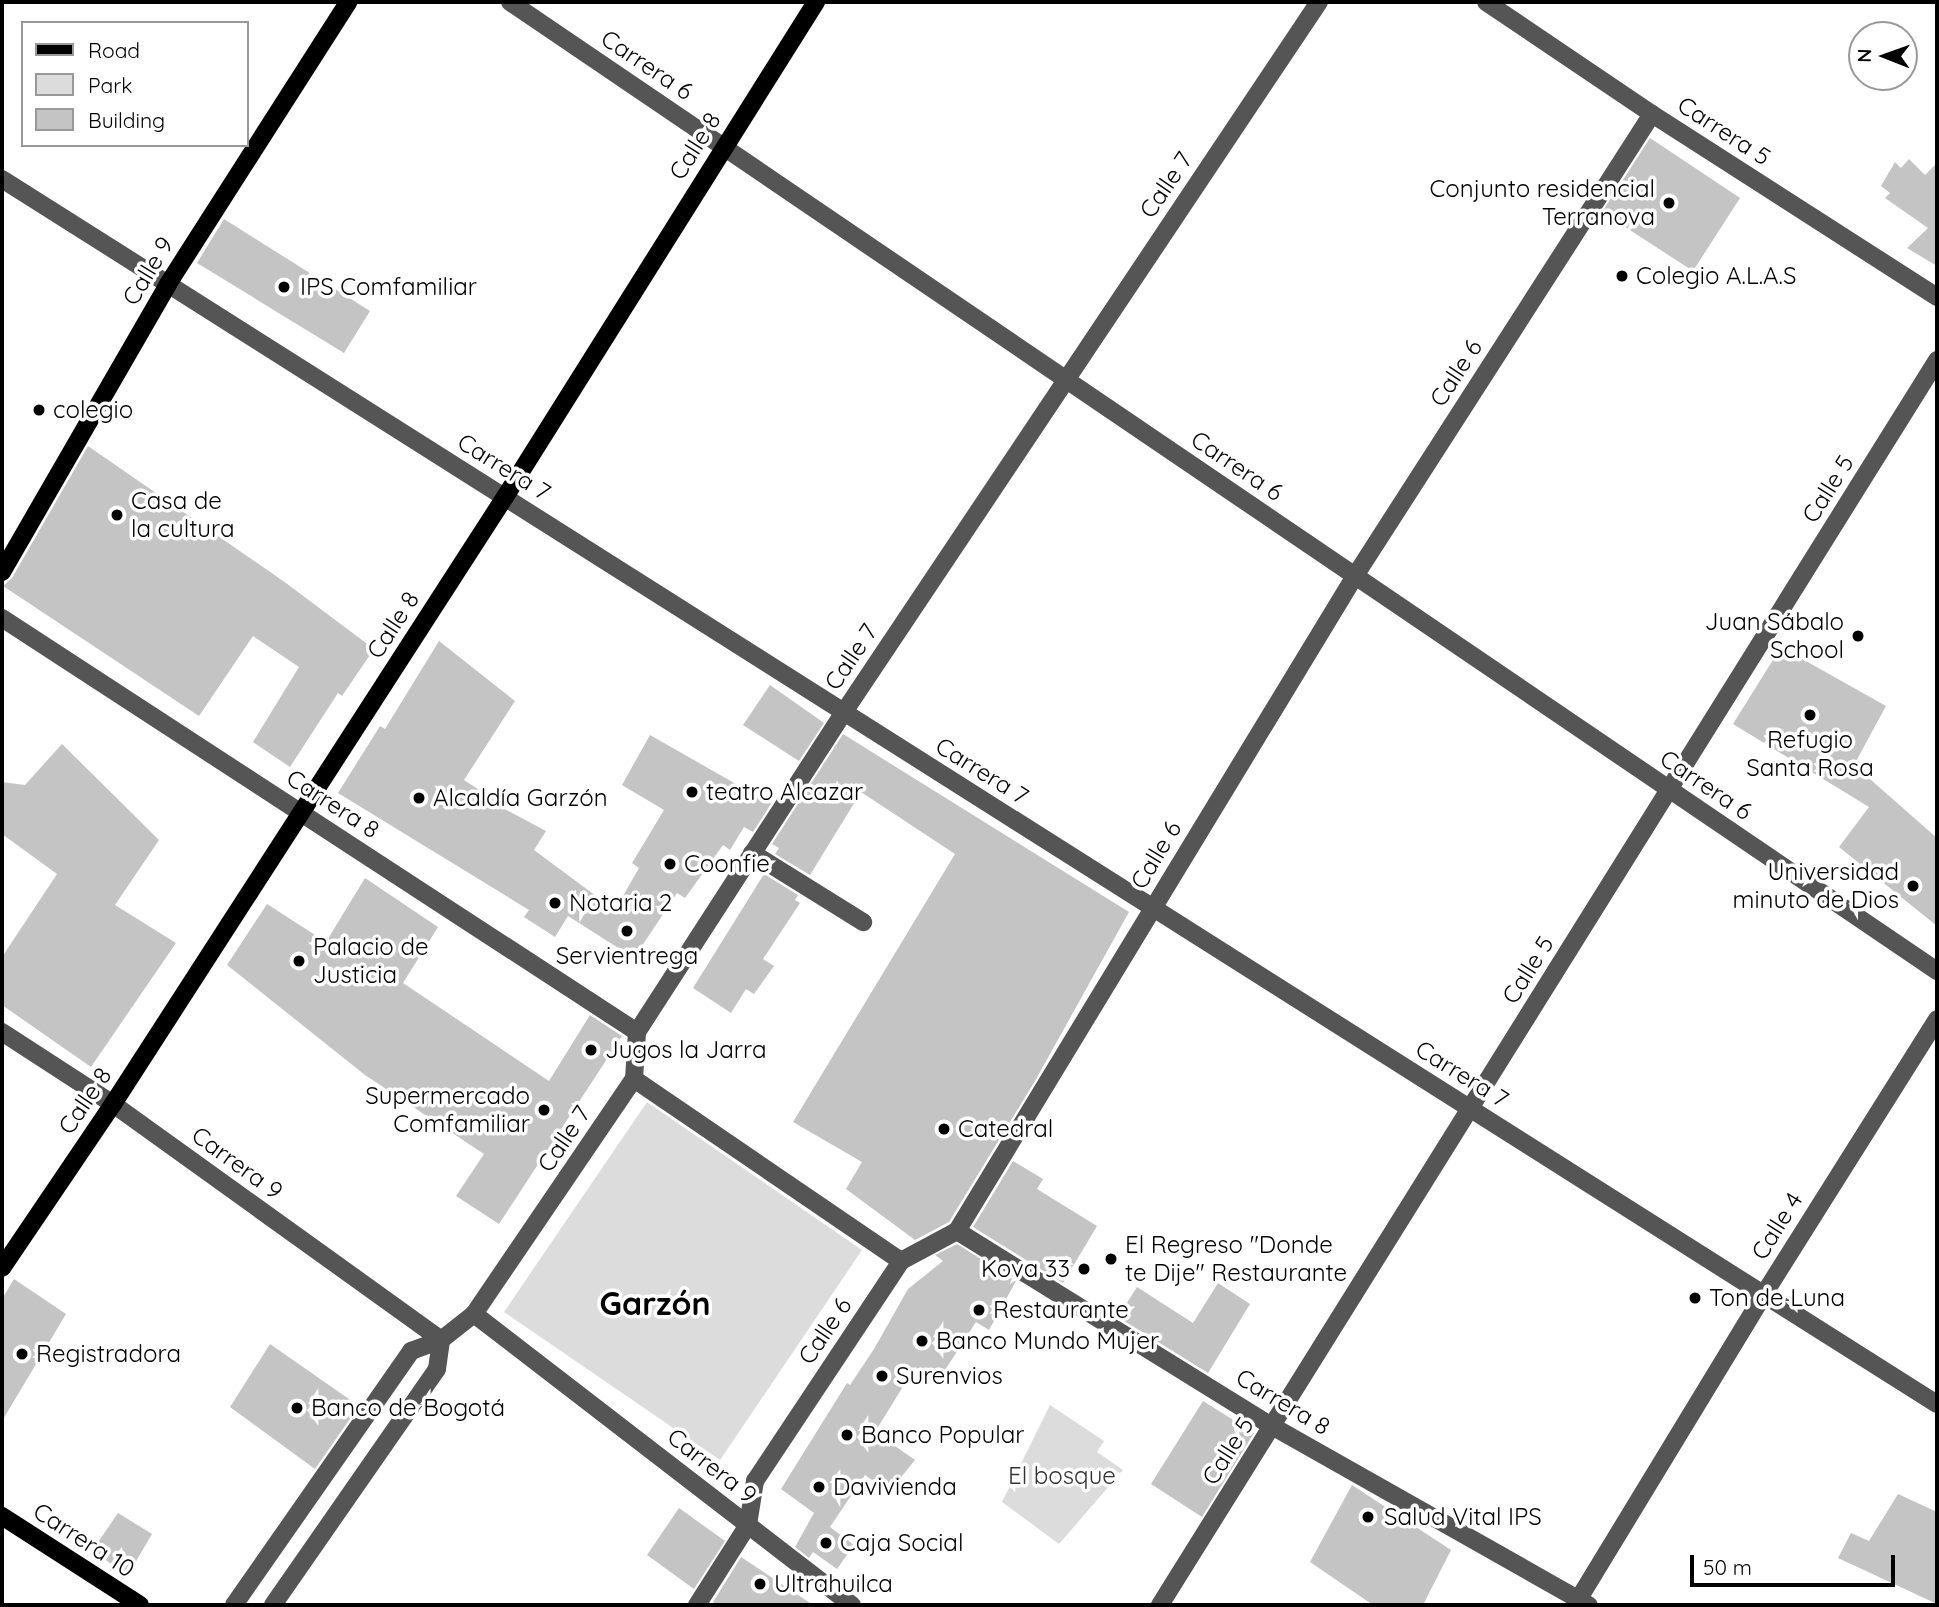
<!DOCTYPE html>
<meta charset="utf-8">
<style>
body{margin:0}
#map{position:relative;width:1939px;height:1607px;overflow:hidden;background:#fff;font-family:Quicksand,sans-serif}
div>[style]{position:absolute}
.green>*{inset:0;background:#dcdcdc}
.building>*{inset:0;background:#c4c4c4}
.minor>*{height:18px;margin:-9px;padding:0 9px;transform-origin:9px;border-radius:9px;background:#555}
.major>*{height:18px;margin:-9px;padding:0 9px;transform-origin:9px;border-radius:9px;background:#000}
.dots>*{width:19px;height:19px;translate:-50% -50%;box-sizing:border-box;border:4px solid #fff;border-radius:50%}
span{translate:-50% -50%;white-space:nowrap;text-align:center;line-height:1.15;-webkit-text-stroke:7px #fff;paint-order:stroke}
.street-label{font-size:24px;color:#000}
.poi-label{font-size:24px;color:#000}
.right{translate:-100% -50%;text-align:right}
.left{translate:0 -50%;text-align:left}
.park-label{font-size:24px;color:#333}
.district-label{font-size:32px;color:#000;font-weight:700}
.frame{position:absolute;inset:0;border:4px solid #000;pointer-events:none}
.legend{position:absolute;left:21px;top:21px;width:228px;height:126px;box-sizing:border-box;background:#fff;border:2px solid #999;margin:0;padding:9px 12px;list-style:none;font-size:21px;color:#000}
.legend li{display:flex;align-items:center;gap:14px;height:35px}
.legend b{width:35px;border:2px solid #999}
.north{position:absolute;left:1848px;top:21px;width:70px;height:70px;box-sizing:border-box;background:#fff;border:2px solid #999;border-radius:50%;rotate:271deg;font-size:19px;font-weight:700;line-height:28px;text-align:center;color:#000}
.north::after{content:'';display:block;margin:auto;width:24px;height:32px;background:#000;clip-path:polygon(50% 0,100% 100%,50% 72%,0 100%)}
.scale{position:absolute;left:1690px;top:1555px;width:205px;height:32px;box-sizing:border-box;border:4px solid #000;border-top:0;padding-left:9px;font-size:21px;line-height:24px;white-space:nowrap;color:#000;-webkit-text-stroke:5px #fff;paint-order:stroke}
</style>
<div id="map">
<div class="green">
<i style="clip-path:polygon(647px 1102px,862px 1250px,720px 1460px,504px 1312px)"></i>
<i style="clip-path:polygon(1050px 1405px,1104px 1441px,1097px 1452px,1123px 1470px,1059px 1544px,1002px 1502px)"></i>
</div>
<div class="building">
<i style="clip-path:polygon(1650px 138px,1740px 198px,1693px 271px,1602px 212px)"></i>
<i style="clip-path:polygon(1909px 159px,1925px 175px,1937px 163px,1937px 266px,1907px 248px,1928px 228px,1885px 198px,1890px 193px,1881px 186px,1895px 162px,1901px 168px)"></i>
<i style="clip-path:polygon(224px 219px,370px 311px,344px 353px,197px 263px)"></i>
<i style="clip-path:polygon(88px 446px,286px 583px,374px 649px,342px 696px,338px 693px,290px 767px,253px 742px,299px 667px,253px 636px,199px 716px,3px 586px,12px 578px)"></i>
<i style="clip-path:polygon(439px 641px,515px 701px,464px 780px,499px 803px,497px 805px,546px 831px,534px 850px,615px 910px,639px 868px,632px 863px,664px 810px,622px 785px,650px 735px,771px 804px,753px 832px,744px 827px,730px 850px,723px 845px,685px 898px,677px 893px,634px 958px,568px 916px,555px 937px,524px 917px,529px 910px,338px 793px,380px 726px,385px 729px)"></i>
<i style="clip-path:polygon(1781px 647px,1886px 706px,1854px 765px,1937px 838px,1937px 926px,1839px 847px,1869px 807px,1733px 724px)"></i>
<i style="clip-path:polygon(770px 685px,824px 723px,799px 761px,743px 725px)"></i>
<i style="clip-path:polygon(843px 734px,1129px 912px,1035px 1081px,949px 1222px,915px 1240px,846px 1189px,862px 1162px,793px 1122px,955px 854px,861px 792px,810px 875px,775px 854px,779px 848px,772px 844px)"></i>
<i style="clip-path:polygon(62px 744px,159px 840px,115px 905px,176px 943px,91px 1067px,2px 1005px,2px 957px,57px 874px,2px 834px,2px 782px,25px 785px)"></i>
<i style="clip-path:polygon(764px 874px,798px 895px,795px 900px,800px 903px,763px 959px,774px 966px,754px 994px,746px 989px,731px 1013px,693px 988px)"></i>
<i style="clip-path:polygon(365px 878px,438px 927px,403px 983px,549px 1081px,590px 1015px,622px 1036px,499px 1224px,456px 1196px,484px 1154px,365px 1075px,227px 965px,267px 904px,326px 942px)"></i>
<i style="clip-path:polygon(1013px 1161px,1043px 1179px,1037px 1189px,1097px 1226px,1063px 1283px,973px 1227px)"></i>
<i style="clip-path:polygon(957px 1244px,1016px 1281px,989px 1330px,976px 1322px,938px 1381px,915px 1367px,875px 1432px,915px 1460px,889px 1492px,865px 1475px,830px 1527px,854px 1545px,837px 1569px,813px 1552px,809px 1558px,795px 1547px,814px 1513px,781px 1489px,847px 1383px,850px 1385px,874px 1349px,908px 1289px,943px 1261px,935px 1255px)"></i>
<i style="clip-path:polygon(14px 1279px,66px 1314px,2px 1421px,2px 1299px)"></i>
<i style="clip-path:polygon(1218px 1283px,1250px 1304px,1208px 1373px,1118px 1317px,1137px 1287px,1193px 1323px)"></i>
<i style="clip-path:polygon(270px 1344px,359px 1406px,315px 1469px,230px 1407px)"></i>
<i style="clip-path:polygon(1203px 1401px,1254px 1433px,1202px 1517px,1151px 1484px)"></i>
<i style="clip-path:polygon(1352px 1485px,1451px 1550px,1423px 1605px,1373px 1605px,1310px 1562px)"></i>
<i style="clip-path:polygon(1898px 1494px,1937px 1512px,1937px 1604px,1838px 1558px,1851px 1533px,1869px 1541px)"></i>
<i style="clip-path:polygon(679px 1508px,725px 1541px,694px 1589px,647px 1555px)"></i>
<i style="clip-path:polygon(118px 1513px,152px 1534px,128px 1575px,92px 1551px)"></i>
<i style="clip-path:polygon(741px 1557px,813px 1605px,717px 1605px,713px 1602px)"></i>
</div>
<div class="minor">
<i style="left:510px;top:2px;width:1725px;rotate:34.18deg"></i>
<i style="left:1486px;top:2px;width:200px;rotate:34deg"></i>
<i style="left:1652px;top:114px;width:339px;rotate:32.7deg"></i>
<i style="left:2px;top:179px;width:2290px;rotate:32.34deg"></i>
<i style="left:2px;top:618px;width:758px;rotate:33.1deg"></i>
<i style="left:752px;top:853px;width:131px;rotate:31.9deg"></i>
<i style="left:2px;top:1032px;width:132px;rotate:33deg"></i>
<i style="left:113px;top:1104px;width:404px;rotate:35.7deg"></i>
<i style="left:634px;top:1079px;width:323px;rotate:34.3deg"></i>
<i style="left:957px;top:1231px;width:370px;rotate:31.8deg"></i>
<i style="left:1272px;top:1426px;width:364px;rotate:29.5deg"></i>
<i style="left:474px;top:1314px;width:477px;rotate:37.6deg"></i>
<i style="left:234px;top:1605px;width:310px;rotate:-55.1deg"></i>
<i style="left:411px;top:1351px;width:32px;rotate:-20deg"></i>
<i style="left:441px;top:1340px;width:42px;rotate:-38.2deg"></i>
<i style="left:474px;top:1314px;width:284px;rotate:-55.8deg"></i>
<i style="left:634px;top:1079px;width:47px;rotate:-86.3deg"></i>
<i style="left:637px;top:1032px;width:381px;rotate:-57.1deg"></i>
<i style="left:844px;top:712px;width:854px;rotate:-56.22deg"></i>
<i style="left:273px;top:1605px;width:287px;rotate:-55.2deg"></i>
<i style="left:437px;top:1369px;width:29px;rotate:-82deg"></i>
<i style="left:697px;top:1605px;width:95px;rotate:-57.5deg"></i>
<i style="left:748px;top:1525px;width:45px;rotate:-81deg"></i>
<i style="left:755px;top:1481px;width:264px;rotate:-56.4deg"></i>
<i style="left:901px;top:1261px;width:64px;rotate:-28.2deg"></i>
<i style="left:957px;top:1231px;width:766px;rotate:-58.72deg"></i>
<i style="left:1355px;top:576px;width:549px;rotate:-57.26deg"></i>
<i style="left:1160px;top:1605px;width:1468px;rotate:-58.03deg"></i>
<i style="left:1575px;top:1605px;width:364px;rotate:-58.7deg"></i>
<i style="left:1764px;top:1294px;width:325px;rotate:-57.8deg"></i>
</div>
<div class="major">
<i style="left:2px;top:572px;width:332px;rotate:-60deg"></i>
<i style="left:168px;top:284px;width:335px;rotate:-57.4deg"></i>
<i style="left:2px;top:1268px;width:198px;rotate:-55.9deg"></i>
<i style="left:113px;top:1104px;width:723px;rotate:-57.15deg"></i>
<i style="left:505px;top:497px;width:585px;rotate:-57.86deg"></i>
<i style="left:2px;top:1516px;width:164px;rotate:32.8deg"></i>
</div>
<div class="dots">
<i style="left:1669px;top:203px;background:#000"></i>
<i style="left:1622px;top:276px;background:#000"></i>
<i style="left:284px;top:287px;background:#000"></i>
<i style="left:39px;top:410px;background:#000"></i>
<i style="left:117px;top:515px;background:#000"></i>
<i style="left:1858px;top:636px;background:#000"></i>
<i style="left:1810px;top:715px;background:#000"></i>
<i style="left:692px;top:792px;background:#000"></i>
<i style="left:419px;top:798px;background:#000"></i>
<i style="left:670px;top:864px;background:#000"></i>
<i style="left:1913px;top:886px;background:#000"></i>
<i style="left:555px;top:903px;background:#000"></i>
<i style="left:627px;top:931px;background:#000"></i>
<i style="left:299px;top:961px;background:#000"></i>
<i style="left:591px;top:1050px;background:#000"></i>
<i style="left:544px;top:1110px;background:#000"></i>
<i style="left:944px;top:1129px;background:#000"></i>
<i style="left:1111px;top:1259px;background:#000"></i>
<i style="left:1084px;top:1269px;background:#000"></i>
<i style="left:1695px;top:1298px;background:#000"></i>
<i style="left:979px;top:1310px;background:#000"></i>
<i style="left:922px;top:1341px;background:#000"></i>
<i style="left:22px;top:1354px;background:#000"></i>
<i style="left:882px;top:1376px;background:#000"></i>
<i style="left:297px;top:1408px;background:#000"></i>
<i style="left:847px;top:1435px;background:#000"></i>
<i style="left:819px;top:1487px;background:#000"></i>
<i style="left:1368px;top:1517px;background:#000"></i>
<i style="left:826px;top:1543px;background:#000"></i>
<i style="left:760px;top:1584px;background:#000"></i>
</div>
<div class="street-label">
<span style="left:647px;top:65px;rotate:34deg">Carrera 6</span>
<span style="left:1724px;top:131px;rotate:33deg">Carrera 5</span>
<span style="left:695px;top:146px;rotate:-58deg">Calle 8</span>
<span style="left:1166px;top:185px;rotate:-56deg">Calle 7</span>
<span style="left:148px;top:271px;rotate:-59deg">Calle 9</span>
<span style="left:1456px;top:373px;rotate:-57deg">Calle 6</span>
<span style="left:1237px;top:466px;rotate:34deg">Carrera 6</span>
<span style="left:504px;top:467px;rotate:32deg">Carrera 7</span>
<span style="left:1828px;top:489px;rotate:-58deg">Calle 5</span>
<span style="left:393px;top:625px;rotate:-57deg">Calle 8</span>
<span style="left:851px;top:657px;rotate:-56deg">Calle 7</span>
<span style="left:982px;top:771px;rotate:32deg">Carrera 7</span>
<span style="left:1706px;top:785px;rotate:34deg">Carrera 6</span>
<span style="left:333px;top:804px;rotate:33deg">Carrera 8</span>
<span style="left:1156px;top:855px;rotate:-59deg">Calle 6</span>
<span style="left:1528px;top:970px;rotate:-58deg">Calle 5</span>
<span style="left:1462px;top:1074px;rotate:32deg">Carrera 7</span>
<span style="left:85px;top:1101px;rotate:-56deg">Calle 8</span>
<span style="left:564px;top:1139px;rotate:-56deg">Calle 7</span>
<span style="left:237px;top:1163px;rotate:36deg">Carrera 9</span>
<span style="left:1777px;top:1226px;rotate:-58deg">Calle 4</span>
<span style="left:825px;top:1331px;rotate:-56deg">Calle 6</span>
<span style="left:1283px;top:1402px;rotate:31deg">Carrera 8</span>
<span style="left:1228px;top:1451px;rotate:-58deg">Calle 5</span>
<span style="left:712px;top:1466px;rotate:38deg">Carrera 9</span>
<span style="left:84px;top:1540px;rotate:33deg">Carrera 10</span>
</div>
<div class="poi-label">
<span class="right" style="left:1655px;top:203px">Conjunto residencial<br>Terranova</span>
<span class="left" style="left:1636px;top:276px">Colegio A.L.A.S</span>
<span class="left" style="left:300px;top:287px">IPS Comfamiliar</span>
<span class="left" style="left:53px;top:410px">colegio</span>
<span class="left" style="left:131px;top:515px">Casa de<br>la cultura</span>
<span class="right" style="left:1844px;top:636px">Juan Sábalo<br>School</span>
<span style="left:1810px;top:754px">Refugio<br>Santa Rosa</span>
<span class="left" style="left:706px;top:792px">teatro Alcazar</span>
<span class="left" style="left:433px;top:798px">Alcaldía Garzón</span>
<span class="left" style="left:684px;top:864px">Coonfie</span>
<span class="right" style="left:1899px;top:886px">Universidad<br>minuto de Dios</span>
<span class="left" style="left:569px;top:903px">Notaria 2</span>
<span class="left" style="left:313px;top:961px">Palacio de<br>Justicia</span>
<span style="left:627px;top:956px">Servientrega</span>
<span class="left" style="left:605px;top:1050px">Jugos la Jarra</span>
<span class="right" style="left:530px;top:1110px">Supermercado<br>Comfamiliar</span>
<span class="left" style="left:958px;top:1129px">Catedral</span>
<span class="left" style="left:1125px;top:1259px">El Regreso "Donde<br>te Dije" Restaurante</span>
<span class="right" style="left:1070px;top:1269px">Kova 33</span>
<span class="left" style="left:1709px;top:1298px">Ton de Luna</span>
<span class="left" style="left:993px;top:1310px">Restaurante</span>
<span class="left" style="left:936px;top:1341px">Banco Mundo Mujer</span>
<span class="left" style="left:36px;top:1354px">Registradora</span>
<span class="left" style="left:896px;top:1376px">Surenvios</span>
<span class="left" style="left:311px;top:1408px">Banco de Bogotá</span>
<span class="left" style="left:861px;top:1435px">Banco Popular</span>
<span class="left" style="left:833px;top:1487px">Davivienda</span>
<span class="left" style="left:1384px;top:1517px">Salud Vital IPS</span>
<span class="left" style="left:840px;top:1543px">Caja Social</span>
<span class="left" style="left:774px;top:1584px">Ultrahuilca</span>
</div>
<div class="park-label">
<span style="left:1062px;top:1476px">El bosque</span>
</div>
<div class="district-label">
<span style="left:655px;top:1303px">Garzón</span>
</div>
<div class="frame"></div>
<ul class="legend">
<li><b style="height:9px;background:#000"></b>Road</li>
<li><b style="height:19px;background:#dcdcdc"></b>Park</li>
<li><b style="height:19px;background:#c4c4c4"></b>Building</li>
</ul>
<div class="north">N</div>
<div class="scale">50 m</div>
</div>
